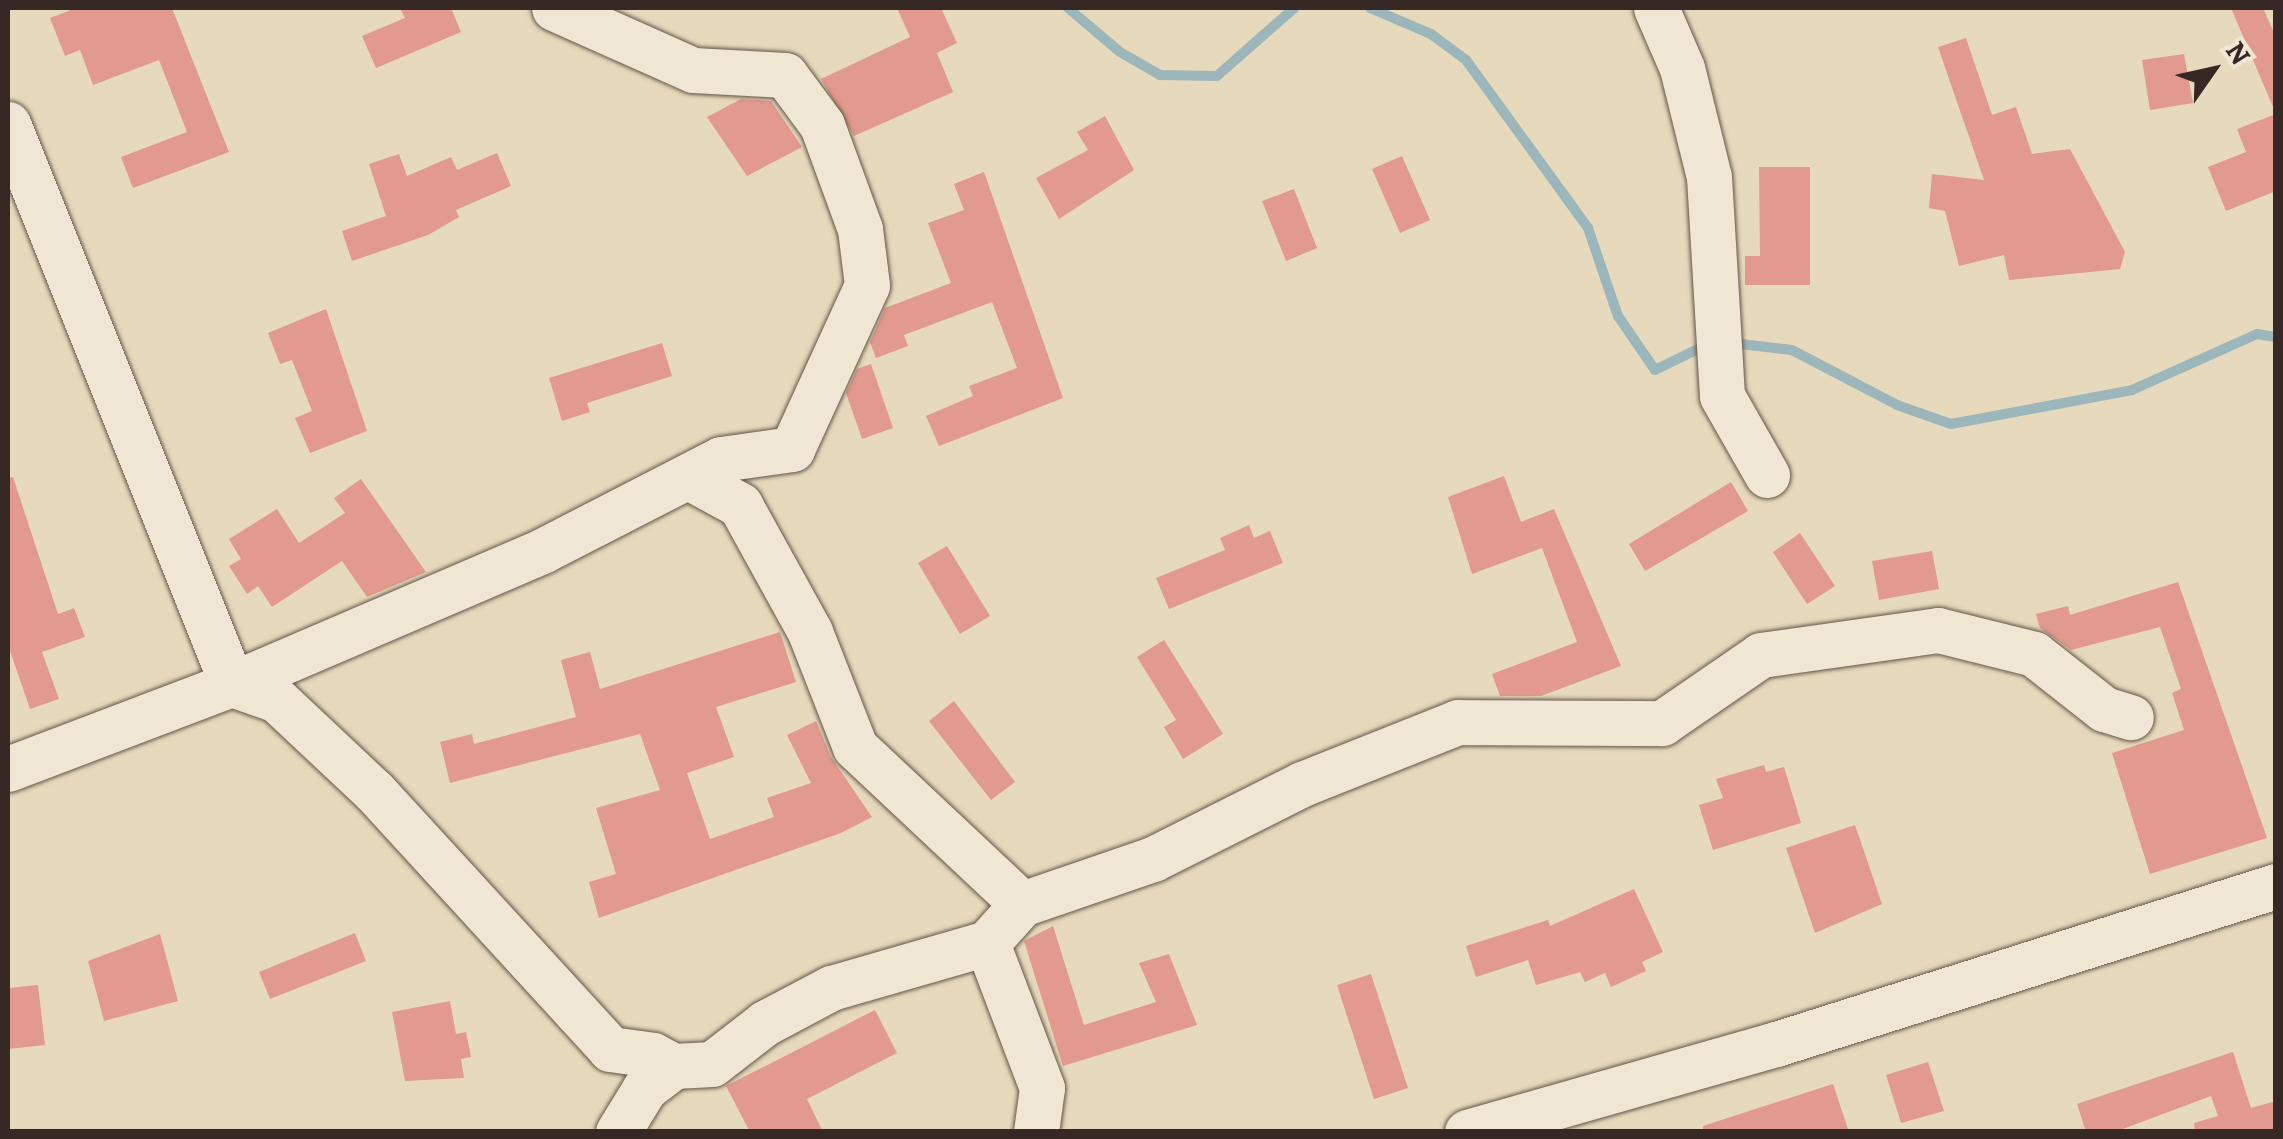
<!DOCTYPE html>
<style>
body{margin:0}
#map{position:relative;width:2283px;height:1139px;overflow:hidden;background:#e7d9bb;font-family:Alegreya,serif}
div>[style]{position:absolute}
.stream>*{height:10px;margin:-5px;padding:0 5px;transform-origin:5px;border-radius:5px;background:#9bb7bb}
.building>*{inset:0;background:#e19a8d}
.roads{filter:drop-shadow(0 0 2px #62554a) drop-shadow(0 0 2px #62554a)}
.minor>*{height:45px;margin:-22.5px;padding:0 22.5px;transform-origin:22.5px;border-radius:22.5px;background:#efe6d3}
span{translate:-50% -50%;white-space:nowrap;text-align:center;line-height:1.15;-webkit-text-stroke:8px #efe6d3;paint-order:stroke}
.frame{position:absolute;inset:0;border:10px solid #362925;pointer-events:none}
.north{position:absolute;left:2163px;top:20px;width:100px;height:100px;-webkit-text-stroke:8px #efe6d3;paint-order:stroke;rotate:56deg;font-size:28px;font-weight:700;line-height:40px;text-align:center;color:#362925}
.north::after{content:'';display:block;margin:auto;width:35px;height:45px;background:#362925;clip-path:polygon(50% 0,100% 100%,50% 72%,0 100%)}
</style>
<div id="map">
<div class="stream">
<i style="left:1068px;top:8px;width:68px;rotate:40.2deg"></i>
<i style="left:1120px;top:52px;width:46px;rotate:29.9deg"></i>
<i style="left:1160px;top:75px;width:57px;rotate:1deg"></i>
<i style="left:1217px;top:76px;width:103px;rotate:-41.4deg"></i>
<i style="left:1370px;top:8px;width:66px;rotate:23.1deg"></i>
<i style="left:1431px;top:34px;width:44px;rotate:36.6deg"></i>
<i style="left:1466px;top:60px;width:208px;rotate:54deg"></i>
<i style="left:1588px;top:228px;width:93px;rotate:71.2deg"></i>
<i style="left:1618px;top:316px;width:65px;rotate:55.6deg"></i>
<i style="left:1655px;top:370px;width:57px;rotate:-26.1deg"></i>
<i style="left:1732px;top:343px;width:60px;rotate:6.7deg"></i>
<i style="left:1792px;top:350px;width:119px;rotate:27.6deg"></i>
<i style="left:1897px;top:405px;width:57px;rotate:19.4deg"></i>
<i style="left:1951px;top:424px;width:184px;rotate:-10.6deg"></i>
<i style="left:2132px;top:390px;width:137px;rotate:-24.1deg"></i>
<i style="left:2257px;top:334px;width:19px;rotate:9deg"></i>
</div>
<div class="building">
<i style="clip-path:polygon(76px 8px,172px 8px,229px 152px,133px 188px,121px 157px,187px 132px,159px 60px,93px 85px,80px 50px,65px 56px,50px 18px)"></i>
<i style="clip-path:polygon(400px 8px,451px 8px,461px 32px,376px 68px,362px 36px,405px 18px)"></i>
<i style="clip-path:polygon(897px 8px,941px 8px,957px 43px,937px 53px,953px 92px,854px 136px,821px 79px,910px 37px)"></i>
<i style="clip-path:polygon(2231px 8px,2263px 8px,2276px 37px,2276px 114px)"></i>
<i style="clip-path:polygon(1966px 38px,1992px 115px,2016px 107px,2032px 154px,2070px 149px,2125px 252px,2120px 269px,2009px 280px,2004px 255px,1959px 266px,1945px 211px,1929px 208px,1932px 174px,1984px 180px,1938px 47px)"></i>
<i style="clip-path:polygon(2184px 54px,2193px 103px,2150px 110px,2142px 60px)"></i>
<i style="clip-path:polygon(741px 99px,771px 101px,802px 147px,747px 176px,707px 117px)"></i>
<i style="clip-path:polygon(2276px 114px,2276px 191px,2226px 211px,2208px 167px,2246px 152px,2237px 129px)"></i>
<i style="clip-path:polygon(1105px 116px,1134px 170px,1059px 219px,1036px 178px,1088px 150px,1077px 132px)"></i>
<i style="clip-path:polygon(497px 153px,511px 186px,456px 210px,459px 217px,428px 235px,352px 261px,342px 231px,386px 216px,369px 164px,399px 154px,407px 176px,451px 157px,457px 170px)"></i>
<i style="clip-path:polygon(1402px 156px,1430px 220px,1400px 233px,1372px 169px)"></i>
<i style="clip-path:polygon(1759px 167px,1810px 167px,1810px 285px,1745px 285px,1745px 256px,1760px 256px)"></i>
<i style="clip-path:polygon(984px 172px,1063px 398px,939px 446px,926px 416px,973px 396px,969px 386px,1017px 368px,992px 302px,904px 335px,908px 346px,876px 358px,870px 342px,885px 308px,951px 283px,928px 223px,964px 210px,954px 184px)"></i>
<i style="clip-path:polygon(1294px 189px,1317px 248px,1286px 261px,1262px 201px)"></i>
<i style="clip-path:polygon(326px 309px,367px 431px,310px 453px,295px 418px,312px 411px,292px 360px,280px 364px,268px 333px)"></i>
<i style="clip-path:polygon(662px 343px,672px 376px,587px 403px,590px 412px,562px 421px,549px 378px)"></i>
<i style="clip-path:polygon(871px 364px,893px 428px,862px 439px,846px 393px,857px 369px)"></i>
<i style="clip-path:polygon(1504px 476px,1521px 522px,1554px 509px,1621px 666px,1541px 696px,1500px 696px,1492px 674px,1577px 642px,1542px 548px,1472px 574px,1448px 497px)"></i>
<i style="clip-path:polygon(13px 477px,58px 614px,74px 608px,85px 637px,42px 652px,59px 699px,30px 709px,8px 645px,8px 478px)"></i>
<i style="clip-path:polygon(361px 479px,426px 572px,367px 597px,342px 561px,272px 607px,258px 586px,247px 594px,229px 566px,241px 559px,229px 539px,277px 509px,299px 543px,345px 513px,334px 498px)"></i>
<i style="clip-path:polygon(1731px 482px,1748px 511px,1645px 571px,1629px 544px)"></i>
<i style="clip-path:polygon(1249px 525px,1254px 538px,1270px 531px,1283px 563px,1169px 609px,1156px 578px,1225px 550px,1220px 538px)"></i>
<i style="clip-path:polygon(1800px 533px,1835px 586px,1807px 604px,1773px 552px)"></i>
<i style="clip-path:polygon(947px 546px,990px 616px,960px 634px,918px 563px)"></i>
<i style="clip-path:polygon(1932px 551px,1939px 589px,1879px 600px,1872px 561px)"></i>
<i style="clip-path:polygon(2178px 582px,2267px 838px,2150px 874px,2112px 753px,2184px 730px,2172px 693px,2181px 689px,2160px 627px,2071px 650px,2040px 628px,2036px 614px,2068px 606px,2070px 615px)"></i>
<i style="clip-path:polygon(780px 632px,796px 682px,716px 707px,734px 757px,687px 773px,710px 839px,774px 817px,767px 798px,811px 783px,787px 735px,816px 721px,831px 757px,872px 817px,841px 833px,599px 918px,589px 882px,616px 874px,596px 808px,660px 790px,640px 734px,450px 783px,440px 742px,472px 734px,474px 744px,576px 717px,561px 660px,590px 652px,600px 689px)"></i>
<i style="clip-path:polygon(1164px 640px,1223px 734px,1183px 759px,1164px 727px,1176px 720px,1137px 657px)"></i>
<i style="clip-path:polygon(954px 701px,1015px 782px,991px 800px,929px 721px)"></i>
<i style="clip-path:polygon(1764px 765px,1766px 772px,1784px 767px,1801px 823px,1713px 850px,1699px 805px,1723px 798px,1716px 779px)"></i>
<i style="clip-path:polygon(1855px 825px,1882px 904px,1815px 933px,1786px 848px)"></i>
<i style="clip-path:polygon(1634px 889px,1663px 952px,1642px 962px,1646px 971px,1611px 987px,1605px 973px,1585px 982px,1580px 972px,1536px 985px,1528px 960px,1476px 977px,1466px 946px,1548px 920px,1550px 926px)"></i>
<i style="clip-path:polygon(1053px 926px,1084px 1025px,1156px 1002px,1139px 963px,1169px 954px,1197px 1025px,1063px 1066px,1024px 941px)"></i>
<i style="clip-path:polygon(355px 933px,366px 961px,270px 999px,259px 972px)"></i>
<i style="clip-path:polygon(160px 934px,178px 1001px,104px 1021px,88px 961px)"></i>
<i style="clip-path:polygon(1371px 974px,1408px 1088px,1374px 1099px,1337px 985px)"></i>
<i style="clip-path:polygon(38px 985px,45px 1045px,8px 1049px,8px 988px)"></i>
<i style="clip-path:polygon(450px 1001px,456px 1034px,466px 1032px,471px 1057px,461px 1059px,464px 1078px,405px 1081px,392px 1012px)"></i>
<i style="clip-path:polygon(875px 1010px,897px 1053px,807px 1099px,823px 1132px,750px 1132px,726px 1086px)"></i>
<i style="clip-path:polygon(2233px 1052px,2251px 1108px,2276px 1101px,2276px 1132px,2195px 1132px,2194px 1123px,2218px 1116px,2211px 1096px,2115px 1132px,2086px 1132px,2077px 1104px)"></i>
<i style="clip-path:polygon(1928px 1062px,1944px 1111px,1901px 1123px,1886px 1075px)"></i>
<i style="clip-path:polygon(1833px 1084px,1849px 1132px,1703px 1132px,1703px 1126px)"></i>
</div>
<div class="roads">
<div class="minor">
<i style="left:1656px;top:8px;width:65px;rotate:66.6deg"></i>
<i style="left:1682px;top:68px;width:112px;rotate:76.1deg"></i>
<i style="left:1709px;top:177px;width:219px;rotate:86.6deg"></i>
<i style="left:1722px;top:396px;width:91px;rotate:60.3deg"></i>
<i style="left:8px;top:124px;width:603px;rotate:68.2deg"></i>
<i style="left:232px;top:684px;width:48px;rotate:19.6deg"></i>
<i style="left:277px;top:700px;width:133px;rotate:43.2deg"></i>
<i style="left:374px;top:791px;width:350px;rotate:47.5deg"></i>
<i style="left:610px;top:1049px;width:43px;rotate:7.9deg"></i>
<i style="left:653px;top:1055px;width:24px;rotate:28deg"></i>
<i style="left:692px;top:479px;width:55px;rotate:28.4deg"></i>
<i style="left:740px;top:505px;width:145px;rotate:61.1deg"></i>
<i style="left:810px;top:632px;width:123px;rotate:68.6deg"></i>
<i style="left:855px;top:747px;width:229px;rotate:43.2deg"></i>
<i style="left:8px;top:769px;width:240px;rotate:-20.8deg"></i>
<i style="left:232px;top:684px;width:337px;rotate:-23.2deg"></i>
<i style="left:542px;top:551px;width:201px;rotate:-27.2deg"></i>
<i style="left:721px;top:459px;width:72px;rotate:-8deg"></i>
<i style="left:792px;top:449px;width:180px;rotate:-65.4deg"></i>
<i style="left:867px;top:285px;width:56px;rotate:-97.1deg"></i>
<i style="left:860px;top:229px;width:111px;rotate:-110.1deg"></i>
<i style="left:822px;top:125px;width:62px;rotate:-126.5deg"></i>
<i style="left:785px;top:75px;width:92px;rotate:-176.9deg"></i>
<i style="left:693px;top:70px;width:152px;rotate:-156deg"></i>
<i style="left:987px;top:943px;width:155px;rotate:69.2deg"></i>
<i style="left:1042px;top:1088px;width:44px;rotate:97.8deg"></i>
<i style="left:618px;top:1132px;width:52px;rotate:-58.5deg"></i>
<i style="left:645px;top:1088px;width:36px;rotate:-37deg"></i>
<i style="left:674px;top:1066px;width:38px;rotate:-3deg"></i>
<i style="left:712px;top:1064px;width:67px;rotate:-37.7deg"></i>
<i style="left:765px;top:1023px;width:75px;rotate:-27.9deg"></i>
<i style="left:831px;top:988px;width:162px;rotate:-16.1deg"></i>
<i style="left:987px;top:943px;width:52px;rotate:-48.1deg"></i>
<i style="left:1022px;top:904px;width:139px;rotate:-19deg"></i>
<i style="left:1153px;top:859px;width:167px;rotate:-26.7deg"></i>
<i style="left:1302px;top:784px;width:168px;rotate:-21.7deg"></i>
<i style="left:1458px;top:722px;width:204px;rotate:0.3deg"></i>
<i style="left:1662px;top:723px;width:120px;rotate:-34.5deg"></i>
<i style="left:1761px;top:655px;width:179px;rotate:-8deg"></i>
<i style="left:1938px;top:630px;width:99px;rotate:14deg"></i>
<i style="left:2034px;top:654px;width:89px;rotate:38.2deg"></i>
<i style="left:2104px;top:709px;width:28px;rotate:17deg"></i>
<i style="left:1467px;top:1132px;width:321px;rotate:-15.9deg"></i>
<i style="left:1776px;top:1044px;width:524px;rotate:-17.54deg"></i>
</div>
</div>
<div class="frame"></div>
<div class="north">N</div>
</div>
